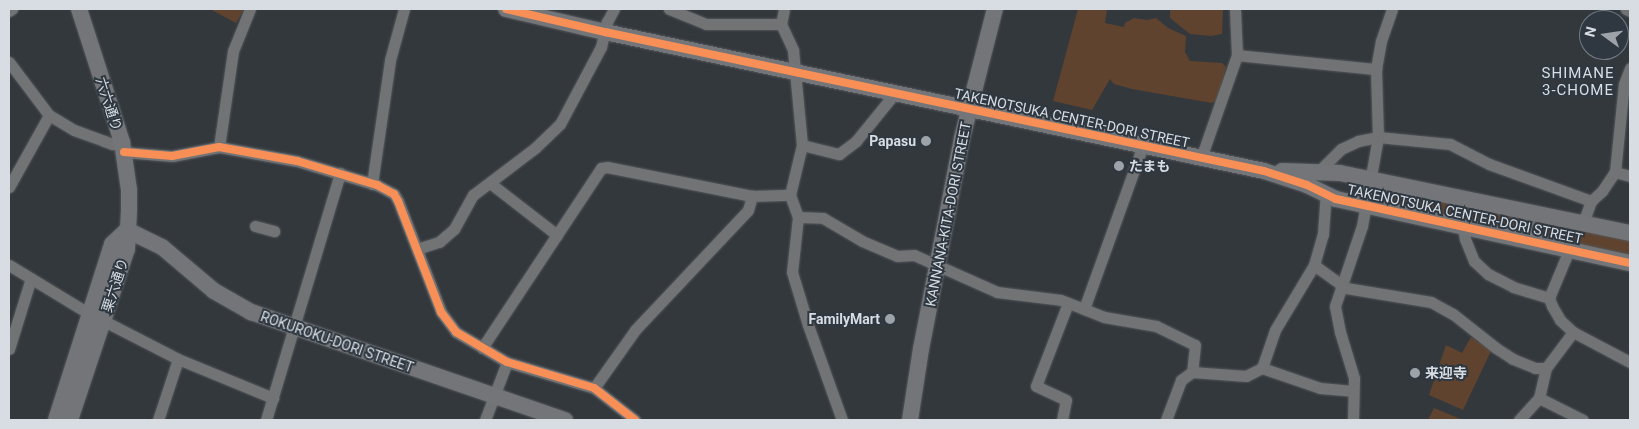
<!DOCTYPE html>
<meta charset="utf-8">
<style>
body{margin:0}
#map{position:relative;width:1639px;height:429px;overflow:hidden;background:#33383d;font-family:Roboto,"Noto Sans JP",sans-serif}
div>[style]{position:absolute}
.green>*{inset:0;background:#60432e}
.roads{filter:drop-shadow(0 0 1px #52565a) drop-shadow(0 0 1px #52565a)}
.street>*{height:11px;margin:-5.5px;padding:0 5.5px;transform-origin:5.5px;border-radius:5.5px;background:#717375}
.secondary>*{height:16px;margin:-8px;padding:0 8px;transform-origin:8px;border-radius:8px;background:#737578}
.cycleway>*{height:8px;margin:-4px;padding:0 4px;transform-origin:4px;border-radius:4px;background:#f78f57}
.dots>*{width:14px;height:14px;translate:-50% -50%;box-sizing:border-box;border:2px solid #2f3841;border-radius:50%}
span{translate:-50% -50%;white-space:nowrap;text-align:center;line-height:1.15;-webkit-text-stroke:4px #2f3841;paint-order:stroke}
.street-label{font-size:14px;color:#d8dde3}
.poi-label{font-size:14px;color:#d8dde3;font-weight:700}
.right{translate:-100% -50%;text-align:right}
.left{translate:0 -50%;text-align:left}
.neighbourhood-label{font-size:15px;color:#d8dde3;letter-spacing:1px}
.frame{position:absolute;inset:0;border:10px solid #d8dde3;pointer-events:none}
.north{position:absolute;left:1579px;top:10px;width:50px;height:50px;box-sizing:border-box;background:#2f3841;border:1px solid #737a82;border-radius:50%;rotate:284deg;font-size:14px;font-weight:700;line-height:20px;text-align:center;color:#d8dde3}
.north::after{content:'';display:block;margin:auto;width:18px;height:22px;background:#9ea3a9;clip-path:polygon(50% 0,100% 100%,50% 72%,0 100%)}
</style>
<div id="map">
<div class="green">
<i style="clip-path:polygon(210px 9px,244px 9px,236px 23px)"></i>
<i style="clip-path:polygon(1078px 9px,1107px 9px,1105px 23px,1124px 27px,1125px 23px,1134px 18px,1147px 20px,1156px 18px,1168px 28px,1186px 36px,1185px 52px,1190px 61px,1222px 63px,1226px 67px,1217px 101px,1212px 103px,1132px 89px,1114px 84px,1110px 79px,1092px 110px,1053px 101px)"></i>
<i style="clip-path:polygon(1170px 9px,1223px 9px,1222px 34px,1211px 36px,1190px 34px,1170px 18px)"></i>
<i style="clip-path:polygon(1387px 185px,1521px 216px,1518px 224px,1519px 233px,1379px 203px,1376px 196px,1378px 190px)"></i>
<i style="clip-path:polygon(1537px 217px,1630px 238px,1630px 256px,1535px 235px,1531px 227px)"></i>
<i style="clip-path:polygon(1471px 337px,1491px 351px,1463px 410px,1429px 395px,1446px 345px,1462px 353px)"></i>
<i style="clip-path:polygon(1434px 408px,1463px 420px,1464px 420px,1428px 420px)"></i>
</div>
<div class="roads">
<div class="street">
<i style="left:669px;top:9px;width:40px;rotate:22deg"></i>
<i style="left:706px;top:24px;width:75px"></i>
<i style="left:784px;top:9px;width:15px;rotate:101deg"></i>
<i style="left:781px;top:24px;width:29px;rotate:65deg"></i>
<i style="left:793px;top:50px;width:95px;rotate:84.6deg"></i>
<i style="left:802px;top:145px;width:51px;rotate:103.5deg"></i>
<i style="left:790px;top:195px;width:23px;rotate:70deg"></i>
<i style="left:798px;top:217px;width:55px;rotate:96.2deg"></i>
<i style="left:792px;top:272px;width:55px;rotate:73.2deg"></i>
<i style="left:808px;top:325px;width:101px;rotate:70.3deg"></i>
<i style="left:1626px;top:9px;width:4px;rotate:27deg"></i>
<i style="left:9px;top:11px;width:4px;rotate:-34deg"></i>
<i style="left:1237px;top:55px;width:140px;rotate:5.8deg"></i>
<i style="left:9px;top:62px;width:66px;rotate:53deg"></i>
<i style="left:49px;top:115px;width:29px;rotate:31deg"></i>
<i style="left:74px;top:130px;width:32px;rotate:20deg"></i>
<i style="left:104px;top:141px;width:9px;rotate:21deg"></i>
<i style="left:112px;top:144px;width:10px;rotate:-11deg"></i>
<i style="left:802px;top:145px;width:38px;rotate:14deg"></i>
<i style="left:839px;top:154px;width:21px;rotate:-37deg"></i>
<i style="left:856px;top:141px;width:62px;rotate:-50.9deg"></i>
<i style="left:219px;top:147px;width:97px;rotate:-81.7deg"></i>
<i style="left:233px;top:51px;width:45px;rotate:-68deg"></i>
<i style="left:124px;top:152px;width:48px;rotate:4.8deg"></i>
<i style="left:172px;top:156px;width:48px;rotate:-10.8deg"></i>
<i style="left:219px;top:147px;width:79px;rotate:10.2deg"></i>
<i style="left:297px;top:161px;width:84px;rotate:16.7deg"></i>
<i style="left:377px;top:185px;width:19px;rotate:28deg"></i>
<i style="left:394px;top:194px;width:8px;rotate:60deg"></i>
<i style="left:398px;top:201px;width:119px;rotate:68.8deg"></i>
<i style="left:441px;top:312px;width:25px;rotate:53deg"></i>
<i style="left:456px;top:332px;width:59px;rotate:30.5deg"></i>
<i style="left:507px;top:362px;width:91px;rotate:16.6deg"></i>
<i style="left:594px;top:388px;width:52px;rotate:38deg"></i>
<i style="left:1201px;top:158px;width:109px;rotate:-70.7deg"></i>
<i style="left:1237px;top:55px;width:46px;rotate:-92.5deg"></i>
<i style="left:1318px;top:172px;width:33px;rotate:-45deg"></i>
<i style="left:1341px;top:149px;width:19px;rotate:-25deg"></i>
<i style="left:1358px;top:141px;width:20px;rotate:-11deg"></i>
<i style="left:1378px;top:137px;width:72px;rotate:5.6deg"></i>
<i style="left:1450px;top:144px;width:44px;rotate:27.1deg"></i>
<i style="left:1489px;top:164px;width:109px;rotate:19.9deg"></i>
<i style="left:1615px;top:172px;width:16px;rotate:15deg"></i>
<i style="left:490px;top:183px;width:85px;rotate:37.8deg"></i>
<i style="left:372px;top:184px;width:125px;rotate:-81.7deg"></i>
<i style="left:390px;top:60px;width:53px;rotate:-74.6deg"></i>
<i style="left:9px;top:187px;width:82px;rotate:-60.9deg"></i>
<i style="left:798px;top:217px;width:25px;rotate:2deg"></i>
<i style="left:823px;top:218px;width:45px;rotate:30.5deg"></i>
<i style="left:862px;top:241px;width:38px;rotate:23deg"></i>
<i style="left:897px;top:256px;width:17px;rotate:-3deg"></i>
<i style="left:914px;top:255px;width:91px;rotate:24deg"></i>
<i style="left:997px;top:292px;width:64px;rotate:7.1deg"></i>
<i style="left:1061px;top:300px;width:46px;rotate:21.6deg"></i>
<i style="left:1104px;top:317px;width:53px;rotate:9.8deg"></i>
<i style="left:1156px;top:326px;width:43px;rotate:26deg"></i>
<i style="left:1195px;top:345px;width:27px;rotate:96deg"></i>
<i style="left:1192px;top:372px;width:54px;rotate:4.2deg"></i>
<i style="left:1246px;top:376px;width:18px;rotate:-27deg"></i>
<i style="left:1262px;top:368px;width:61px;rotate:19deg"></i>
<i style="left:1320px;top:388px;width:33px;rotate:5deg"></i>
<i style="left:1583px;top:223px;width:23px;rotate:-70deg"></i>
<i style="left:1591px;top:201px;width:15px;rotate:-42deg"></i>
<i style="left:1602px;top:191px;width:23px;rotate:-56deg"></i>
<i style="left:1615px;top:172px;width:88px;rotate:-84.2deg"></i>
<i style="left:1624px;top:84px;width:17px;rotate:-69deg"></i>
<i style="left:255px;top:226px;width:20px;rotate:15deg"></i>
<i style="left:1463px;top:227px;width:12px;rotate:81deg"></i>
<i style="left:1465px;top:239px;width:24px;rotate:68deg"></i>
<i style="left:1474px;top:261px;width:19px;rotate:43deg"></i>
<i style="left:1488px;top:274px;width:28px;rotate:27deg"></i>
<i style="left:1513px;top:287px;width:38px;rotate:17deg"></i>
<i style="left:1531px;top:242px;width:16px;rotate:-112deg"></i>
<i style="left:1525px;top:227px;width:16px;rotate:-60deg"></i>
<i style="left:417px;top:249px;width:23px;rotate:-18deg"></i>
<i style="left:439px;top:242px;width:20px;rotate:-41deg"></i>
<i style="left:454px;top:229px;width:39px;rotate:-61deg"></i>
<i style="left:473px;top:195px;width:78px;rotate:-37.2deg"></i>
<i style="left:535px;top:148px;width:35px;rotate:-44deg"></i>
<i style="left:560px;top:124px;width:87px;rotate:-62deg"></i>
<i style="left:601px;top:47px;width:26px;rotate:-77deg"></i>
<i style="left:607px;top:22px;width:15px;rotate:-62deg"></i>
<i style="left:1569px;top:250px;width:52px;rotate:112.6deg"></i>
<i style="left:1549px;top:298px;width:9px;rotate:69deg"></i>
<i style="left:1552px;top:306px;width:16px;rotate:60deg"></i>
<i style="left:1560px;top:320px;width:18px;rotate:43deg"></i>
<i style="left:1573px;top:332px;width:64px;rotate:27.8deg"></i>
<i style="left:9px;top:265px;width:92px;rotate:31.3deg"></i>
<i style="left:1314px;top:265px;width:39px;rotate:36deg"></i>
<i style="left:1346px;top:288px;width:86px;rotate:9.4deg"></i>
<i style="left:1431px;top:302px;width:25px;rotate:29deg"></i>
<i style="left:1453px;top:314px;width:55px;rotate:38.3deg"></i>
<i style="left:1496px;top:348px;width:20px;rotate:33deg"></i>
<i style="left:1513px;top:359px;width:24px;rotate:22deg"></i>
<i style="left:1535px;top:368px;width:11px"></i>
<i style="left:1084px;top:309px;width:174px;rotate:-70.2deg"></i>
<i style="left:104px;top:321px;width:83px;rotate:27.2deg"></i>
<i style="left:178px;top:359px;width:103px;rotate:22.3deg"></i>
<i style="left:482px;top:348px;width:216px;rotate:-56.5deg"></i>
<i style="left:601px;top:168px;width:6px;rotate:-9deg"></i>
<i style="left:607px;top:167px;width:148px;rotate:11.3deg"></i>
<i style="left:752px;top:196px;width:38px;rotate:-2deg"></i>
<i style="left:9px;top:349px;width:74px;rotate:-72.8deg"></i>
<i style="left:1262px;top:368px;width:40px;rotate:-71.1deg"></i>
<i style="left:1275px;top:330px;width:76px;rotate:-59deg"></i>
<i style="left:1314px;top:265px;width:32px;rotate:-74deg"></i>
<i style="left:1323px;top:234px;width:39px;rotate:-86deg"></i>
<i style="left:594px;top:388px;width:71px;rotate:-54.7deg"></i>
<i style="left:635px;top:330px;width:165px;rotate:-46.7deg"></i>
<i style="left:748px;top:210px;width:15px;rotate:-74deg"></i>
<i style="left:1539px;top:398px;width:49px;rotate:26.6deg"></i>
<i style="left:158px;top:420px;width:64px;rotate:-71.8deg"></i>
<i style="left:266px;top:420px;width:258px;rotate:-73.3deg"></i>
<i style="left:485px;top:420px;width:62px;rotate:-69.2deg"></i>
<i style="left:1062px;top:420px;width:20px;rotate:-79deg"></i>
<i style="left:1066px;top:400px;width:33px;rotate:-155deg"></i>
<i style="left:1036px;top:386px;width:89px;rotate:-68.9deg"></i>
<i style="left:1166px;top:420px;width:43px;rotate:-69.4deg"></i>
<i style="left:1181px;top:380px;width:14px;rotate:-36deg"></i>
<i style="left:1353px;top:420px;width:42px;rotate:-88.6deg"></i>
<i style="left:1354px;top:378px;width:48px;rotate:-106.9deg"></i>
<i style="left:1340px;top:332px;width:26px;rotate:-101deg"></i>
<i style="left:1335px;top:306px;width:84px;rotate:-71.4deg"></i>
<i style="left:1362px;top:226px;width:90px;rotate:-79.8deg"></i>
<i style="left:1378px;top:137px;width:68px;rotate:-91.7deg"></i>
<i style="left:1376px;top:69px;width:28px;rotate:-80deg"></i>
<i style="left:1381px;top:41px;width:34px;rotate:-71deg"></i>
<i style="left:1519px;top:420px;width:30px;rotate:-48deg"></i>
<i style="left:1539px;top:398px;width:31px;rotate:-77deg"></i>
<i style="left:1546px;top:368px;width:45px;rotate:-53.1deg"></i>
</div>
<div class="secondary">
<i style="left:506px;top:9px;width:102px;rotate:13.1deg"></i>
<i style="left:605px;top:32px;width:673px;rotate:11.91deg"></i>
<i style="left:1264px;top:171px;width:45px;rotate:18deg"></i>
<i style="left:1307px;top:185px;width:32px;rotate:26deg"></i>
<i style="left:1336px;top:199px;width:301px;rotate:12.3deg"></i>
<i style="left:1282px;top:171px;width:58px;rotate:2deg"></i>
<i style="left:1340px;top:173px;width:296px;rotate:11.7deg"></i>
<i style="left:127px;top:230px;width:39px;rotate:26deg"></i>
<i style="left:162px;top:247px;width:68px;rotate:40.2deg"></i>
<i style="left:214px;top:291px;width:43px;rotate:29.6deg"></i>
<i style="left:251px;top:312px;width:332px;rotate:19deg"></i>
<i style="left:56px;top:420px;width:185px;rotate:-72.3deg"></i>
<i style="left:112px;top:244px;width:21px;rotate:-43deg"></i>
<i style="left:70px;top:420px;width:180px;rotate:-71.6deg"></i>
<i style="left:127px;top:249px;width:39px;rotate:-87deg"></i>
<i style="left:129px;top:210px;width:20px;rotate:-90deg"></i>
<i style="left:129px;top:190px;width:49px;rotate:-98.3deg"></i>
<i style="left:122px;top:142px;width:140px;rotate:-107.9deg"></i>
<i style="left:910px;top:420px;width:72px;rotate:-81.2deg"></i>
<i style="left:921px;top:349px;width:215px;rotate:-79deg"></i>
<i style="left:962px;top:138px;width:133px;rotate:-75.7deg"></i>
</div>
</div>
<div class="cycleway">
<i style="left:506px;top:9px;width:102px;rotate:13.1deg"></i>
<i style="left:605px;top:32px;width:673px;rotate:11.91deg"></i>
<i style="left:1264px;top:171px;width:45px;rotate:18deg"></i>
<i style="left:1307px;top:185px;width:32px;rotate:26deg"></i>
<i style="left:1336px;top:199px;width:301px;rotate:12.3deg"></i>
<i style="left:124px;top:152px;width:48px;rotate:4.8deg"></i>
<i style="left:172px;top:156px;width:48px;rotate:-10.8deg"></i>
<i style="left:219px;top:147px;width:79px;rotate:10.2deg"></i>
<i style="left:297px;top:161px;width:84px;rotate:16.7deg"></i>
<i style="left:377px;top:185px;width:19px;rotate:28deg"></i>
<i style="left:394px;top:194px;width:8px;rotate:60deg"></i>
<i style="left:398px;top:201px;width:119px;rotate:68.8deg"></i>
<i style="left:441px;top:312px;width:25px;rotate:53deg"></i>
<i style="left:456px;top:332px;width:59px;rotate:30.5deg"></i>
<i style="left:507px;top:362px;width:91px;rotate:16.6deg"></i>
<i style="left:594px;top:388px;width:52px;rotate:38deg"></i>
</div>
<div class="dots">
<i style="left:926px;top:141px;background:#9ea3a9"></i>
<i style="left:1119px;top:166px;background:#9ea3a9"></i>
<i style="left:890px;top:319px;background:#9ea3a9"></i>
<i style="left:1415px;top:373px;background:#9ea3a9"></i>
</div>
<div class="street-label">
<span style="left:109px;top:104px;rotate:72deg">六六通り</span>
<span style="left:1072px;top:118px;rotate:12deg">TAKENOTSUKA CENTER-DORI STREET</span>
<span style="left:948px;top:214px;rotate:-79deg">KANNANA-KITA-DORI STREET</span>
<span style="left:1465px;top:214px;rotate:12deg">TAKENOTSUKA CENTER-DORI STREET</span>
<span style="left:115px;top:285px;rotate:-72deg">栗六通り</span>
<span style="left:337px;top:342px;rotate:19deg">ROKUROKU-DORI STREET</span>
</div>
<div class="poi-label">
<span class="right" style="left:916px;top:141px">Papasu</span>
<span class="left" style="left:1129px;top:166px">たまも</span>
<span class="right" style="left:880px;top:319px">FamilyMart</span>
<span class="left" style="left:1425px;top:373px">来迎寺</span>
</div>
<div class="neighbourhood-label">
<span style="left:1578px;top:82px">SHIMANE<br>3-CHOME</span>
</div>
<div class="frame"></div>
<div class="north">N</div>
</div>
